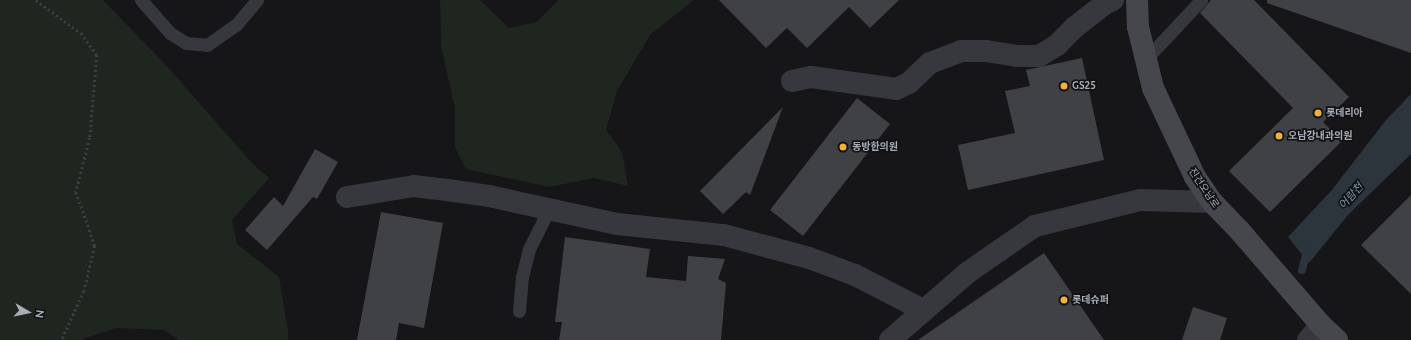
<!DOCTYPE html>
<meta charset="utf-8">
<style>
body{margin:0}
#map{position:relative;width:1411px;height:340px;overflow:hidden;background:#161618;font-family:Ubuntu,"Noto Sans KR",sans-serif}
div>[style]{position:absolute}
.green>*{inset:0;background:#1e261f}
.water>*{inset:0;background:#2c353c}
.stream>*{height:8px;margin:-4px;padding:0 4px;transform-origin:4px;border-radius:4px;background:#2c353c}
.building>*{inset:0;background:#404145}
.path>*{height:2.5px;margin-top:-1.25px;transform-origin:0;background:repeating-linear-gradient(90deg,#3d3f44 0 2px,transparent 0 5px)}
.lane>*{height:13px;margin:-6.5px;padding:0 6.5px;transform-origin:6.5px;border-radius:6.5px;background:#37383d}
.street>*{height:22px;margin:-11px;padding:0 11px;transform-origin:11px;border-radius:11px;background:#37383d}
.secondary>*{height:22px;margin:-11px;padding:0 11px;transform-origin:11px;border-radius:11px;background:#45474d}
.dots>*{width:11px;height:11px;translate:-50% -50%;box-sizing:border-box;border:2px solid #111113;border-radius:50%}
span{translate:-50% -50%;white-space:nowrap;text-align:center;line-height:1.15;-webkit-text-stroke:3.5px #111113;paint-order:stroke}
.poi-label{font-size:10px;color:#a8adb8;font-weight:700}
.left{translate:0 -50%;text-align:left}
.street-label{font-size:10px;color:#a8adb8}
.water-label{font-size:11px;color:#7f9bb3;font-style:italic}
.north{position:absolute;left:8px;top:292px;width:40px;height:40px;-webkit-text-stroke:3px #111113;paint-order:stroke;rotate:99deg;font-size:11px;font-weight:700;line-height:16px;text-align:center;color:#a8adb8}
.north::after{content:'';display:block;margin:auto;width:14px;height:18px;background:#a8adb8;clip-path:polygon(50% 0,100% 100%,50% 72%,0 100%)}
</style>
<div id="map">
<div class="green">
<i style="clip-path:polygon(0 0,103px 0,163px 62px,253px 164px,269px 178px,232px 220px,237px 244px,279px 277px,288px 331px,288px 340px,178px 340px,165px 330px,116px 328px,80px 340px,0 340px)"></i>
<i style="clip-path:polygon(440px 0,480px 0,509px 28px,537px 22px,559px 0,694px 0,650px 35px,617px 91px,606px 130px,622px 152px,628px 186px,594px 178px,549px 187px,466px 169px,455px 147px,455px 108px,441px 46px)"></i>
</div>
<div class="water">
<i style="clip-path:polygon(1411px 94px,1411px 154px,1348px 215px,1309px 263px,1288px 237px,1331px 191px,1386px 120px)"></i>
</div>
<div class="stream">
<i style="left:1302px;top:270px;width:24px;rotate:-75deg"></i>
</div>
<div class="building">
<i style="clip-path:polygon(719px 0,899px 0,870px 28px,849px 7px,807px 48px,787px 28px,766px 48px)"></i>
<i style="clip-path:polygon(1211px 0,1254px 0,1349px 97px,1323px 122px,1342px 141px,1270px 212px,1229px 171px,1293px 108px,1200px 13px)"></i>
<i style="clip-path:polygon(1267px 0,1411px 0,1411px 53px,1267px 3px)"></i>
<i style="clip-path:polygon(1082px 58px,1104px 160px,968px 190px,958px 145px,1015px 133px,1005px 91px,1030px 86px,1026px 70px)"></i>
<i style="clip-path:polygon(857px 98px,890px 124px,803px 236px,770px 210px)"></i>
<i style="clip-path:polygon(783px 107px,750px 195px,746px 192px,723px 214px,700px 191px)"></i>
<i style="clip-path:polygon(315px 149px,338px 162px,317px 199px,313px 197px,267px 250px,245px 230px,274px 197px,283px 206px)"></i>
<i style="clip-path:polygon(1411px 195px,1411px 294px,1361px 245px)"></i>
<i style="clip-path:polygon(381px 212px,443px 223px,424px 328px,399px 323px,396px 340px,357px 340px)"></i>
<i style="clip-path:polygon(565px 237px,650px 249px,646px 277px,686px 281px,688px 256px,725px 259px,718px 279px,726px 283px,721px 340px,559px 340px,562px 322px,555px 322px)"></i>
<i style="clip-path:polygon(1044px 253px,1104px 340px,918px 340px)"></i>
<i style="clip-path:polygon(1193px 307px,1227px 318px,1220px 340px,1182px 340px)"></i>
</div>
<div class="path">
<i style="left:36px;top:0;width:56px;rotate:36.3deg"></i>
<i style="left:81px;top:33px;width:27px;rotate:54deg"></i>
<i style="left:97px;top:55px;width:83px;rotate:94.8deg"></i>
<i style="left:90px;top:138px;width:56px;rotate:104.5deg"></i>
<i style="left:76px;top:192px;width:57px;rotate:70.6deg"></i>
<i style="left:95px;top:246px;width:46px;rotate:103.7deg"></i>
<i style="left:84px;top:291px;width:54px;rotate:114.2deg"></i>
</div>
<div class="lane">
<i style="left:141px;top:0;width:44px;rotate:48.7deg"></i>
<i style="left:170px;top:33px;width:19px;rotate:32deg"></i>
<i style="left:186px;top:43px;width:21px;rotate:5deg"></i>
<i style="left:207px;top:45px;width:35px;rotate:-35deg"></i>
<i style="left:236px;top:25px;width:33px;rotate:-50deg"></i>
<i style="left:1146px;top:59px;width:81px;rotate:-47deg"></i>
<i style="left:519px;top:311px;width:34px;rotate:-85deg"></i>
<i style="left:522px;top:277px;width:29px;rotate:-76deg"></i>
<i style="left:529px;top:249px;width:45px;rotate:-63.4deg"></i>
</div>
<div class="street">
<i style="left:792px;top:81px;width:19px;rotate:-12deg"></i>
<i style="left:811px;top:77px;width:86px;rotate:8deg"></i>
<i style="left:896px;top:89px;width:14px;rotate:-25deg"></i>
<i style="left:909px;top:83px;width:29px;rotate:-44deg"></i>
<i style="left:930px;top:63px;width:33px;rotate:-21deg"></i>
<i style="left:961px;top:51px;width:25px"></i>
<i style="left:986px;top:51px;width:31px;rotate:9deg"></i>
<i style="left:1017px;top:56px;width:22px"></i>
<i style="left:1039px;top:56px;width:21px;rotate:-31deg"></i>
<i style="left:1057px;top:45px;width:25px;rotate:-45deg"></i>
<i style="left:1075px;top:27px;width:37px;rotate:-38deg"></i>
<i style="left:1104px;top:4px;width:10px;rotate:-24deg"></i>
<i style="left:347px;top:197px;width:68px;rotate:-9.3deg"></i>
<i style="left:414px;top:186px;width:33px;rotate:7deg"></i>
<i style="left:447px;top:190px;width:42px;rotate:8.1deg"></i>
<i style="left:489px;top:196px;width:131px;rotate:12.3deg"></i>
<i style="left:617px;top:224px;width:108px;rotate:5.9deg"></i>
<i style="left:724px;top:235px;width:88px;rotate:15.1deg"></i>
<i style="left:809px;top:258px;width:49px;rotate:20.3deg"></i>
<i style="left:855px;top:275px;width:76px;rotate:27.2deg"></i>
<i style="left:890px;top:340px;width:102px;rotate:-41deg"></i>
<i style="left:967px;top:273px;width:83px;rotate:-34.7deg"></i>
<i style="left:1035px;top:226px;width:108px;rotate:-13.9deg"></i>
<i style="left:1140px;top:200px;width:72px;rotate:1.6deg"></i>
<i style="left:1308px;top:340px;width:20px;rotate:-49deg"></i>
</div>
<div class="secondary">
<i style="left:1137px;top:0;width:27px;rotate:88deg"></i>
<i style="left:1138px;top:27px;width:63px;rotate:76.2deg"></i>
<i style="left:1153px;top:88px;width:98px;rotate:64.7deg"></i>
<i style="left:1195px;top:177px;width:30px;rotate:56deg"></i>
<i style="left:1212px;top:202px;width:39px;rotate:46deg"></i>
<i style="left:1239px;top:230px;width:125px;rotate:49.2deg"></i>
<i style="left:1321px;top:325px;width:22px;rotate:43deg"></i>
</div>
<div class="dots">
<i style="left:1064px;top:86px;background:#f2b134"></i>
<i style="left:1318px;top:113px;background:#f2b134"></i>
<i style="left:1279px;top:136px;background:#f2b134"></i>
<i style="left:843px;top:147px;background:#f2b134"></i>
<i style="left:1064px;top:300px;background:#f2b134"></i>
</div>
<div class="poi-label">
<span class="left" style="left:1072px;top:86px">GS25</span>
<span class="left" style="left:1326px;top:113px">롯데리아</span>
<span class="left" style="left:1288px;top:136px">오남강내과의원</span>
<span class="left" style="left:852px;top:147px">동방한의원</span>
<span class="left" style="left:1072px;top:300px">롯데슈퍼</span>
</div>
<div class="street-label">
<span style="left:1204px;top:188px;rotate:56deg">진건오남로</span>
</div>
<div class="water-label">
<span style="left:1351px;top:196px;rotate:-48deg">어람천</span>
</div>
<div class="north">N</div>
</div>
